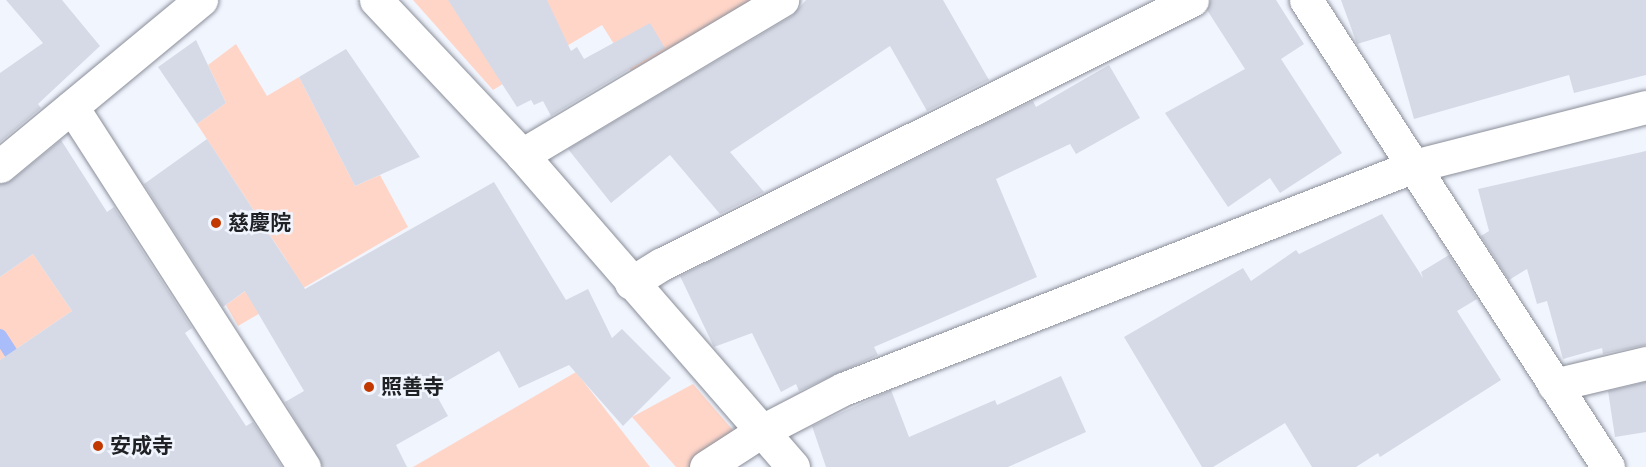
<!DOCTYPE html>
<meta charset="utf-8">
<style>
body{margin:0}
#map{position:relative;width:1646px;height:467px;overflow:hidden;background:#f1f5fe;font-family:"Fira Sans Condensed","Noto Sans JP",sans-serif}
div>[style]{position:absolute}
.green>*{inset:0;background:#ffd5c8}
.stream>*{height:14px;margin:-7px;padding:0 7px;transform-origin:7px;border-radius:7px;background:#a8bdf9}
.building>*{inset:0;background:#d6dae6}
.roads{filter:drop-shadow(0 0 2px #8a8e99) drop-shadow(0 0 2px #8a8e99)}
.street>*{height:33px;margin:-16.5px;padding:0 16.5px;transform-origin:16.5px;border-radius:16.5px;background:#fff}
.dots>*{width:16px;height:16px;translate:-50% -50%;box-sizing:border-box;border:3px solid #f1f5fe;border-radius:50%}
span{translate:-50% -50%;white-space:nowrap;text-align:center;line-height:1.15;-webkit-text-stroke:5px #f1f5fe;paint-order:stroke}
.poi-label{font-size:21px;color:#1f2125;font-weight:700}
.left{translate:0 -50%;text-align:left}
</style>
<div id="map">
<div class="green">
<i style="clip-path:polygon(413px 0,752px 0,631px 71px,602px 25px,493px 90px)"></i>
<i style="clip-path:polygon(236px 44px,267px 96px,299px 77px,355px 186px,380px 175px,408px 227px,238px 326px,226px 305px,287px 261px,197px 124px,226px 103px,208px 65px)"></i>
<i style="clip-path:polygon(33px 254px,72px 311px,0 360px,0 277px)"></i>
<i style="clip-path:polygon(576px 372px,650px 467px,413px 467px)"></i>
<i style="clip-path:polygon(693px 384px,744px 443px,706px 467px,676px 467px,632px 417px)"></i>
</div>
<div class="stream">
<i style="left:0;top:336px;width:37px;rotate:57deg"></i>
</div>
<div class="building">
<i style="clip-path:polygon(6px 0,62px 0,100px 46px,38px 104px,41px 108px,0 142px,0 73px,43px 43px)"></i>
<i style="clip-path:polygon(448px 0,547px 0,571px 51px,577px 47px,584px 59px,650px 23px,665px 48px,551px 116px,543px 101px,534px 105px,531px 100px,517px 107px)"></i>
<i style="clip-path:polygon(806px 0,943px 0,989px 80px,927px 111px,890px 46px,730px 152px,764px 192px,720px 214px,670px 155px,611px 203px,568px 149px,792px 16px)"></i>
<i style="clip-path:polygon(1211px 0,1276px 0,1304px 44px,1281px 59px,1342px 153px,1280px 193px,1270px 178px,1228px 207px,1165px 113px,1245px 69px,1207px 10px)"></i>
<i style="clip-path:polygon(1341px 0,1646px 0,1646px 75px,1574px 93px,1569px 75px,1414px 119px,1390px 34px,1357px 44px)"></i>
<i style="clip-path:polygon(196px 40px,226px 103px,197px 124px,158px 67px)"></i>
<i style="clip-path:polygon(346px 49px,420px 157px,355px 186px,299px 77px)"></i>
<i style="clip-path:polygon(1109px 65px,1140px 118px,1076px 154px,1070px 144px,996px 179px,1037px 277px,874px 347px,878px 355px,799px 391px,796px 384px,781px 392px,752px 333px,714px 347px,680px 276px,1008px 113px,1033px 101px,1036px 107px)"></i>
<i style="clip-path:polygon(207px 139px,305px 289px,494px 182px,566px 300px,588px 289px,612px 338px,622px 329px,671px 378px,623px 426px,569px 365px,519px 388px,499px 351px,433px 389px,448px 416px,396px 445px,407px 467px,323px 467px,285px 402px,304px 391px,245px 291px,223px 307px,144px 184px)"></i>
<i style="clip-path:polygon(61px 140px,107px 212px,114px 207px,192px 328px,185px 333px,246px 426px,253px 422px,282px 467px,0 467px,0 360px,72px 311px,33px 254px,0 277px,0 184px,12px 180px)"></i>
<i style="clip-path:polygon(1646px 151px,1646px 345px,1603px 354px,1602px 348px,1563px 359px,1547px 301px,1537px 304px,1527px 269px,1509px 280px,1481px 236px,1489px 231px,1478px 189px)"></i>
<i style="clip-path:polygon(1382px 214px,1423px 278px,1421px 272px,1449px 255px,1477px 299px,1457px 311px,1501px 380px,1380px 457px,1378px 453px,1356px 467px,1312px 467px,1285px 423px,1213px 467px,1202px 467px,1124px 337px,1243px 268px,1251px 281px,1296px 250px,1299px 254px)"></i>
<i style="clip-path:polygon(1061px 376px,1086px 432px,1008px 467px,826px 467px,812px 426px,891px 390px,909px 437px,995px 400px,997px 405px)"></i>
<i style="clip-path:polygon(1646px 382px,1646px 432px,1615px 437px,1608px 391px)"></i>
</div>
<div class="roads">
<div class="street">
<i style="left:376px;top:0;width:213px;rotate:46.7deg"></i>
<i style="left:522px;top:155px;width:413px;rotate:49deg"></i>
<i style="left:1306px;top:0;width:556px;rotate:57.11deg"></i>
<i style="left:72px;top:107px;width:428px;rotate:57.2deg"></i>
<i style="left:522px;top:155px;width:303px;rotate:-30.8deg"></i>
<i style="left:0;top:166px;width:261px;rotate:-39.6deg"></i>
<i style="left:631px;top:283px;width:36px;rotate:-32deg"></i>
<i style="left:662px;top:264px;width:592px;rotate:-26.48deg"></i>
<i style="left:1554px;top:385px;width:95px;rotate:-13.4deg"></i>
<i style="left:706px;top:467px;width:64px;rotate:-32.9deg"></i>
<i style="left:760px;top:432px;width:93px;rotate:-27.4deg"></i>
<i style="left:843px;top:389px;width:613px;rotate:-21.33deg"></i>
<i style="left:1414px;top:166px;width:239px;rotate:-14.3deg"></i>
</div>
</div>
<div class="dots">
<i style="left:216px;top:223px;background:#c13900"></i>
<i style="left:369px;top:387px;background:#c13900"></i>
<i style="left:98px;top:446px;background:#c13900"></i>
</div>
<div class="poi-label">
<span class="left" style="left:228px;top:223px">慈慶院</span>
<span class="left" style="left:381px;top:387px">照善寺</span>
<span class="left" style="left:110px;top:446px">安成寺</span>
</div>
</div>
